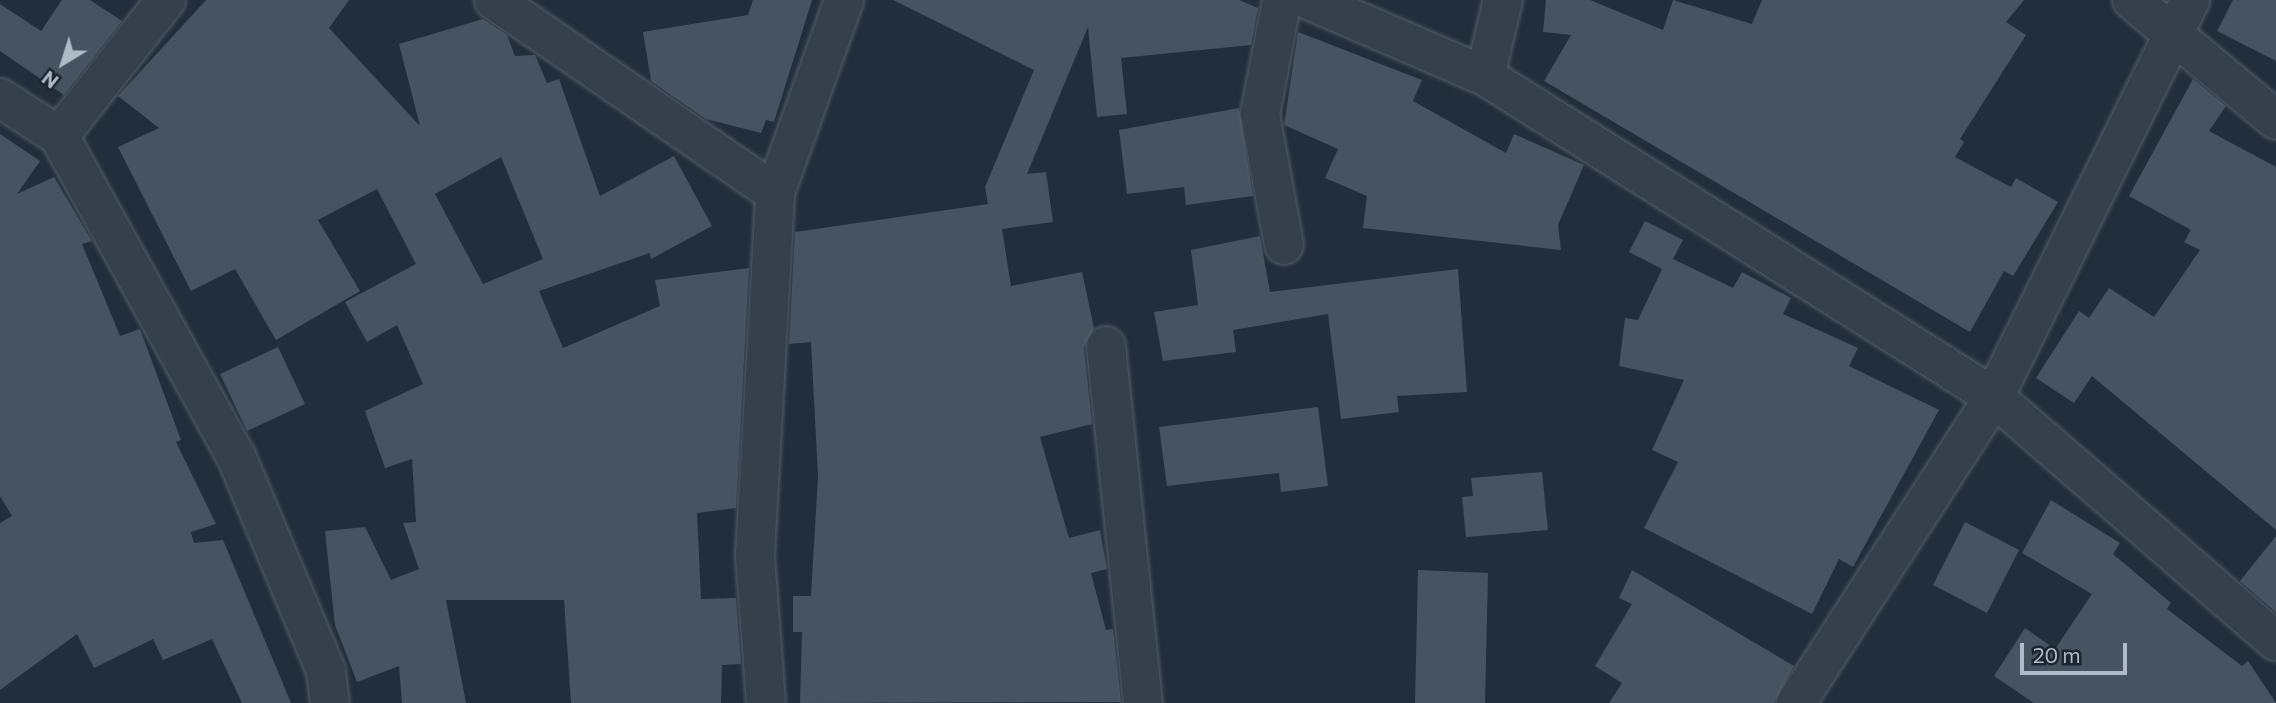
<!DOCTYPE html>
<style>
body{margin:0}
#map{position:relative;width:2276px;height:703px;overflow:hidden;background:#222e3b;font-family:Commissioner,sans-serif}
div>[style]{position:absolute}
.building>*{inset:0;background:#465462}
.roads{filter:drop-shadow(0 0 2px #545e69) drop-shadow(0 0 2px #545e69)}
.minor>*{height:38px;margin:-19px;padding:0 19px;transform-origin:19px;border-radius:19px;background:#35404b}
span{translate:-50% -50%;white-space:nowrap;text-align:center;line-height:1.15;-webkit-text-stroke:5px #1b2530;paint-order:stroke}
.north{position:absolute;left:28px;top:28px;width:70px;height:70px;-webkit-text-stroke:5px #1b2530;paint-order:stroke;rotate:218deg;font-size:19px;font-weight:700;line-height:28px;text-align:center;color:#b1bbc7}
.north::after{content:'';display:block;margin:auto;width:24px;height:32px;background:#b1bbc7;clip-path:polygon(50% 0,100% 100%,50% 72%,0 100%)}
.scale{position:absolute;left:2020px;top:643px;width:107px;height:32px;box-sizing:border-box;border:4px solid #b1bbc7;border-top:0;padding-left:9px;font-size:21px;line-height:24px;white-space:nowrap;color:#b1bbc7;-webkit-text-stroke:5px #1b2530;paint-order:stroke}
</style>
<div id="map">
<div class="building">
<i style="clip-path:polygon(62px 0,90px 0,122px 21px,64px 95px,0 51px,0 4px,41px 31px)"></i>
<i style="clip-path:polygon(evenodd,206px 0,349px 0,329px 28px,420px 126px,399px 44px,483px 19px,507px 35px,515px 56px,535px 55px,547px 83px,559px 79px,600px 196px,674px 156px,712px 226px,651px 259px,650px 253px,539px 291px,563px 348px,660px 306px,655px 280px,749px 268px,736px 508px,697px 513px,701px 599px,736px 598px,741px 664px,722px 665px,721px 703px,571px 703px,564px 600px,446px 600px,466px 703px,402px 703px,399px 666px,357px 682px,335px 625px,325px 531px,365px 527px,391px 580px,419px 569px,403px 523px,416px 522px,412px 459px,385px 468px,365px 411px,423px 384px,397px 325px,367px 342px,345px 302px,416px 264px,377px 189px,318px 220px,360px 291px,276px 340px,235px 269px,191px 291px,118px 147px,159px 128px,118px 96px,206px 0,501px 157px,543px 259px,483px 284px,435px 194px,501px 157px)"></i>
<i style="clip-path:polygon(753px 0,812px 0,774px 122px,766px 120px,761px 133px,706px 119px,651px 81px,643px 32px,748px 15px)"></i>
<i style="clip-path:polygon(893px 0,1239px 0,1258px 8px,1251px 45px,1121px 58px,1127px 114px,1097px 117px,1088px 27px,1027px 174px,1046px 172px,1053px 222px,1002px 229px,1011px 286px,1082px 272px,1094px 328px,1084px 348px,1092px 424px,1040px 437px,1069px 538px,1100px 530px,1107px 569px,1091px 573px,1106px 630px,1113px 629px,1121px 702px,800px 703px,802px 632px,793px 632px,793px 596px,811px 596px,818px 476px,811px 342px,789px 344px,795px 232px,988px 204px,985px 187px,1034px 70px)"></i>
<i style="clip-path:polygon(1546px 0,1590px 0,1663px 30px,1673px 0,1752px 24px,1762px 0,2024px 0,2006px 22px,2026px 35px,1960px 139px,1964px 142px,1955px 157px,2011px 187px,2016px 178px,2058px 202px,2013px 276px,2004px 271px,1970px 332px,1544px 81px,1571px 35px,1543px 32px)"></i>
<i style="clip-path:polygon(2233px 0,2276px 0,2276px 61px,2217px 31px)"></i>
<i style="clip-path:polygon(1298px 32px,1422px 80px,1413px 101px,1506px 153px,1514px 134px,1584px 165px,1558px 225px,1561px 250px,1363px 228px,1367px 196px,1325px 178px,1338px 149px,1284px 125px)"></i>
<i style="clip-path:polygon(2193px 79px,2226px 106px,2209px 131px,2276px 167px,2276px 530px,2092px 376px,2074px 403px,2036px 378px,2079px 311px,2089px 318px,2109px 288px,2154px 317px,2200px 250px,2184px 242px,2191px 230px,2129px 196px)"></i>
<i style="clip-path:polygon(1239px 108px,1253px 196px,1186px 205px,1184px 187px,1127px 194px,1119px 130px)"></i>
<i style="clip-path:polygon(0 134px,40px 161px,17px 194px,54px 177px,92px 241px,82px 244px,120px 336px,140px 329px,181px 440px,176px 442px,216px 524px,191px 532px,194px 543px,223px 540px,291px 703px,242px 703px,212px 639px,163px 660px,153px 639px,94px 668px,77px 634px,0 690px,0 523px,12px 516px,0 496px)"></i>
<i style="clip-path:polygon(1645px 221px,1683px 240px,1673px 259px,1733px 288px,1742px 272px,1791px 298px,1783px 314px,1858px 348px,1849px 366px,1939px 410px,1853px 567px,1839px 559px,1812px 614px,1644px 528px,1678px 462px,1652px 450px,1684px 380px,1619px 366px,1625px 318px,1638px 320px,1662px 269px,1629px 252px)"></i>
<i style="clip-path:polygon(1260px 236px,1270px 292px,1458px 269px,1467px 392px,1397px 396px,1399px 412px,1341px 419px,1328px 314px,1233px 330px,1236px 352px,1163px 361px,1154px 312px,1198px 305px,1191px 250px)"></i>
<i style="clip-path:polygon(278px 347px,305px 404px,247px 431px,220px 374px)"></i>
<i style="clip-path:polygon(1318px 407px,1328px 486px,1281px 492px,1279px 473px,1167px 486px,1159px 427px)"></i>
<i style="clip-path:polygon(1542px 472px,1548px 530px,1466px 537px,1462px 497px,1473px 496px,1471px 478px)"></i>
<i style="clip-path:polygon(2051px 500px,2120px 543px,2113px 554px,2171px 603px,2167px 609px,2242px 666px,2248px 661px,2276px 703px,2034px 703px,1994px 676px,2025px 628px,2055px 649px,2092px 594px,2022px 553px)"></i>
<i style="clip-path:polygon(1965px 522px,2019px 550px,1987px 613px,1933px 585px)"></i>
<i style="clip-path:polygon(2276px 536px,2276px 612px,2240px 581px)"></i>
<i style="clip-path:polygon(1418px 570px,1488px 573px,1485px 703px,1415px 703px)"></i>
<i style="clip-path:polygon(1632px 570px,1794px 666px,1774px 703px,1609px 703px,1622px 683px,1595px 666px,1632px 604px,1619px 598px)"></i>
</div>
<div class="roads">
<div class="minor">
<i style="left:494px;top:0;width:341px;rotate:34.5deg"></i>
<i style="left:1282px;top:0;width:116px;rotate:100.9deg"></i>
<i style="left:1260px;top:114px;width:133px;rotate:79.6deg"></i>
<i style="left:1309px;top:0;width:192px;rotate:23.4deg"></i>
<i style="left:1485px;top:76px;width:602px;rotate:32.24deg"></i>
<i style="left:1994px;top:397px;width:373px;rotate:40.9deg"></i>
<i style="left:2132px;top:0;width:187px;rotate:39.8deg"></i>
<i style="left:1485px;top:76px;width:78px;rotate:-76.7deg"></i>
<i style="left:0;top:98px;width:70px;rotate:32.8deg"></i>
<i style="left:59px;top:136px;width:366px;rotate:61.1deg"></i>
<i style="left:236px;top:456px;width:233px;rotate:67.3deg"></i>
<i style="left:326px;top:671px;width:32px;rotate:83deg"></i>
<i style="left:59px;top:136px;width:173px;rotate:-51.8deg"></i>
<i style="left:1106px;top:346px;width:359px;rotate:84.1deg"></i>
<i style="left:766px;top:703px;width:148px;rotate:-94.3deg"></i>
<i style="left:755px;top:555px;width:363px;rotate:-86.8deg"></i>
<i style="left:775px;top:193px;width:205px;rotate:-70.3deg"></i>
<i style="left:1796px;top:703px;width:364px;rotate:-57.1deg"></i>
<i style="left:1994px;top:397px;width:443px;rotate:-63.7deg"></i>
</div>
</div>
<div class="north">N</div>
<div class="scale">20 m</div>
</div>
